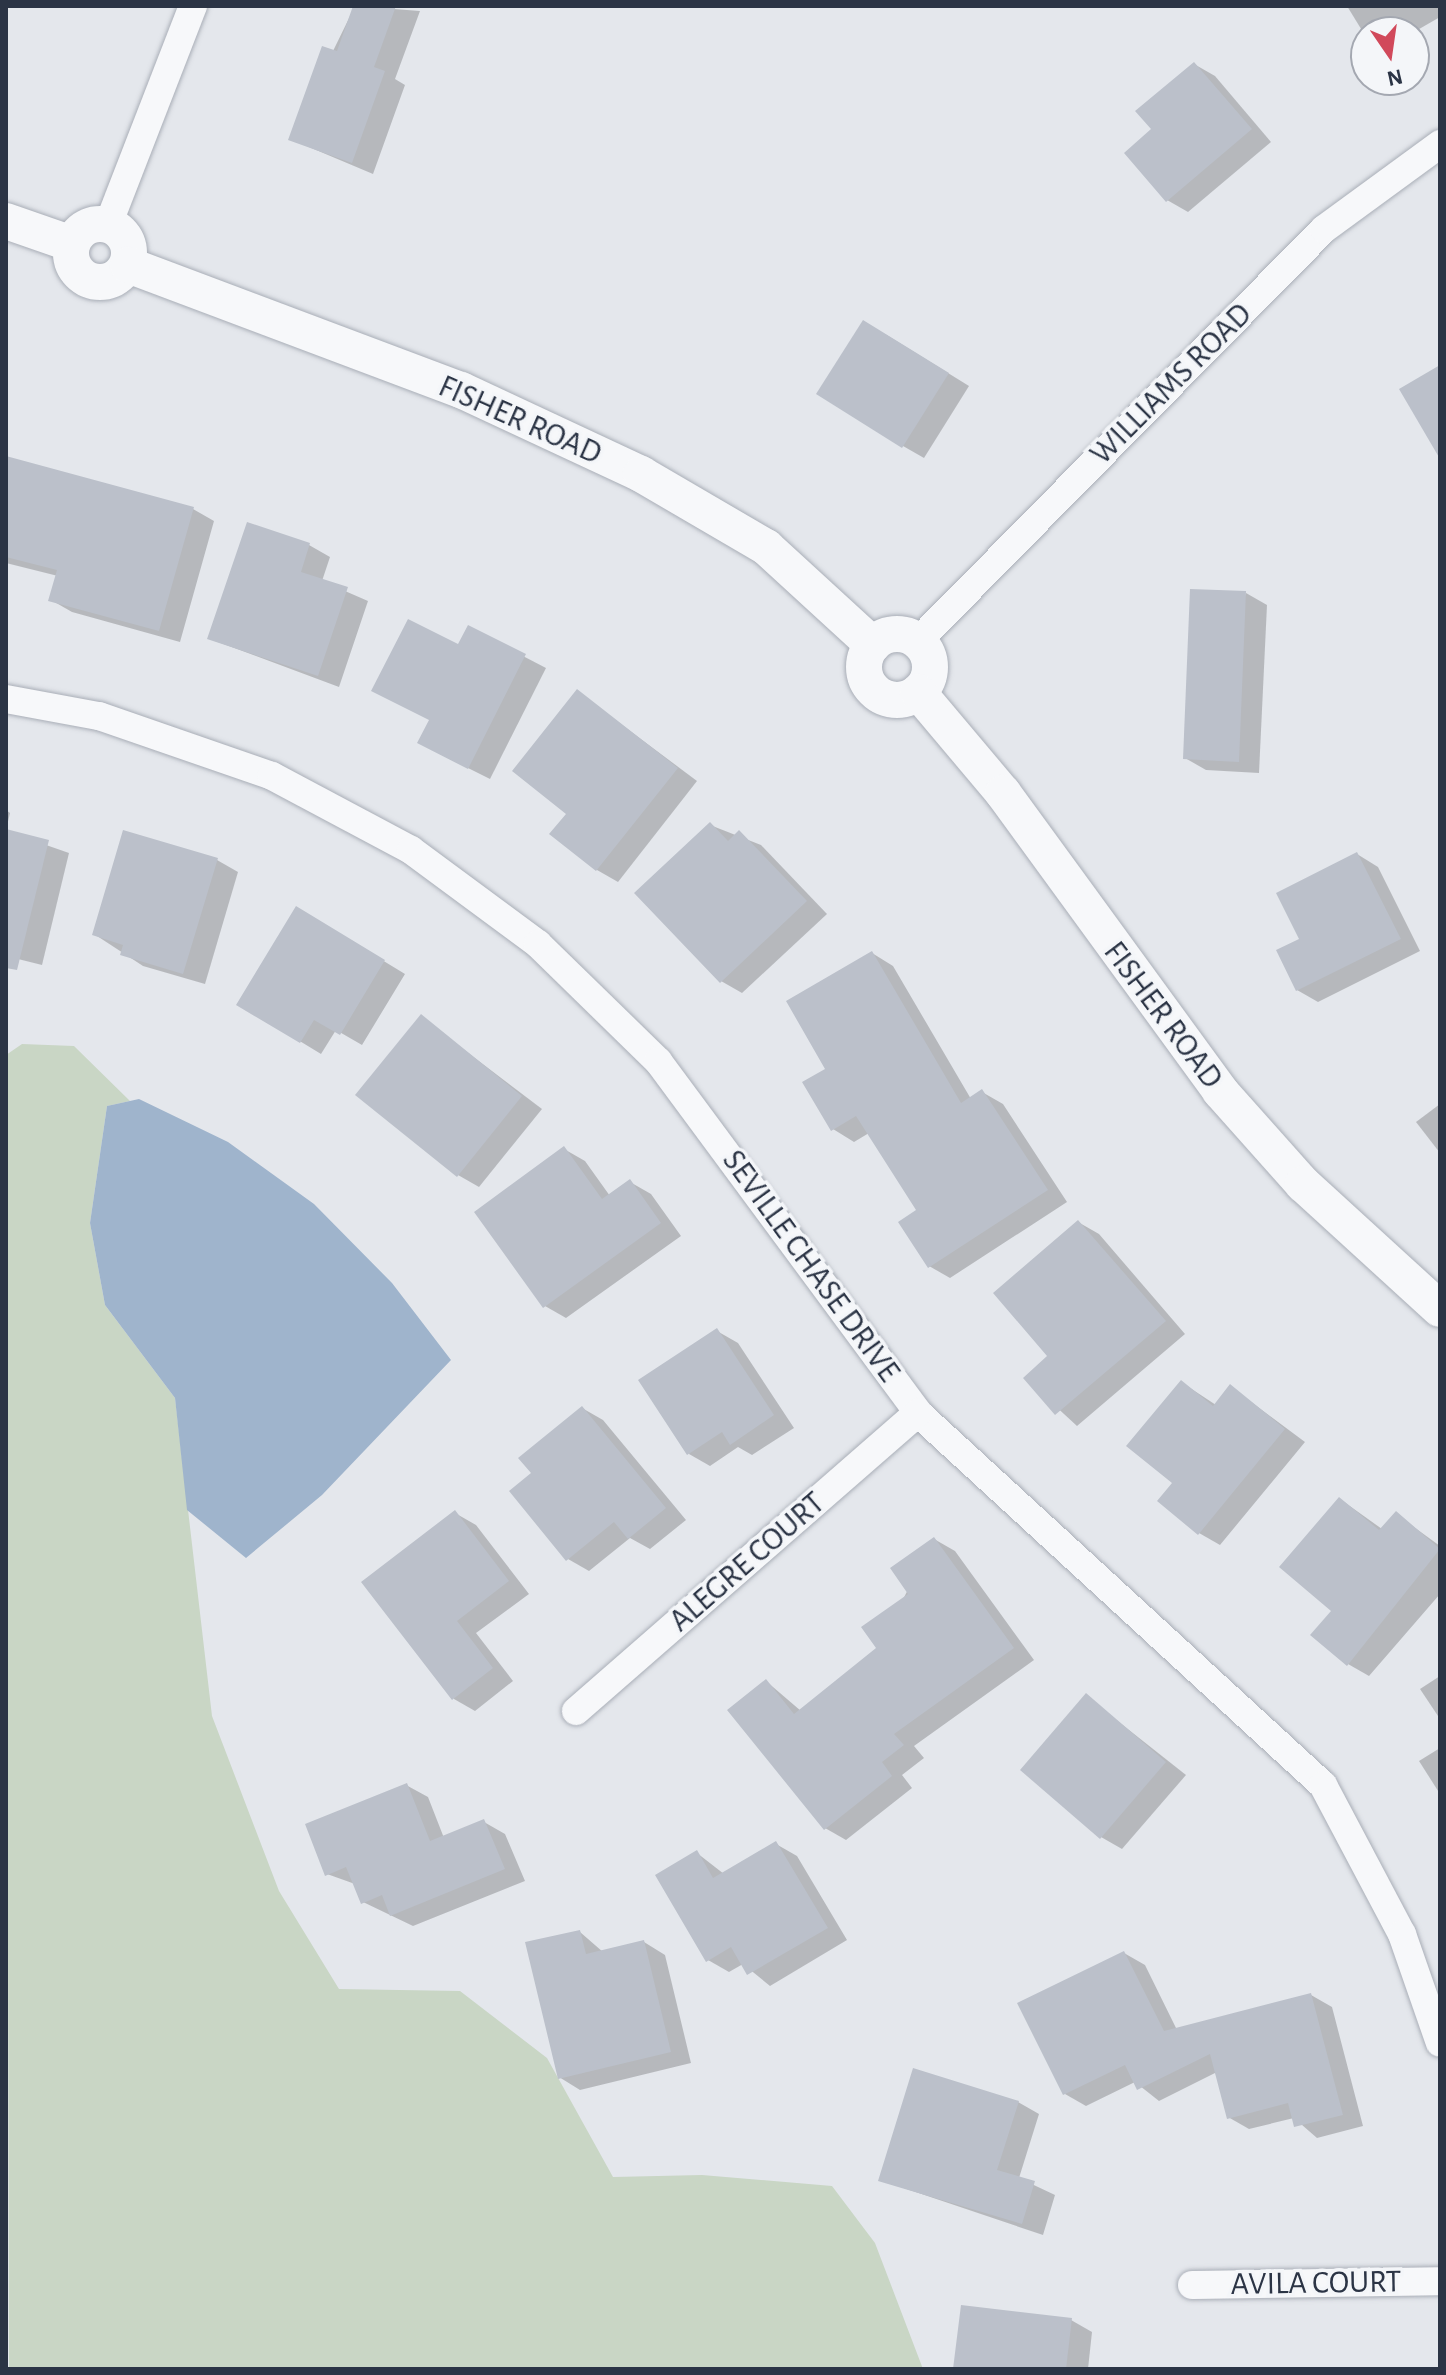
<!DOCTYPE html>
<style>
body{margin:0}
#map{position:relative;width:1446px;height:2375px;overflow:hidden;background:#e4e7ec;font-family:"Alegreya Sans",sans-serif}
div>[style]{position:absolute}
.green>*{inset:0;background:#c9d6c5}
.water>*{inset:0;background:#9fb4cc}
.shadow>*{inset:0;background:#0003}
.building>*{inset:0;background:#bbc0ca}
.roads{filter:drop-shadow(0 0 2px #a9aeb7) drop-shadow(0 0 2px #a9aeb7)}
.minor>*{height:28px;margin:-14px;padding:0 14px;transform-origin:14px;border-radius:14px;background:#f7f8fa}
.tertiary>*{height:36px;margin:-18px;padding:0 18px;transform-origin:18px;border-radius:18px;background:#f7f8fa}
.tertiary>.ring{margin:-18px;padding:0;box-sizing:content-box;background:none;border:36px solid #f7f8fa;border-radius:50%}
span{translate:-50% -50%;white-space:nowrap;text-align:center;line-height:1.15;-webkit-text-stroke:7px #f4f6f9;paint-order:stroke}
.street-label{font-size:32px;color:#2b3445}
.frame{position:absolute;inset:0;border:8px solid #2b3445;pointer-events:none}
.north{position:absolute;left:1350px;top:16px;width:80px;height:80px;box-sizing:border-box;background:#f4f6f9;border:2px solid #a4a8b1;border-radius:50%;rotate:167deg;font-size:22px;font-weight:700;line-height:32px;text-align:center;color:#2b3445}
.north::after{content:'';display:block;margin:auto;width:28px;height:36px;background:#d1495b;clip-path:polygon(50% 0,100% 100%,50% 72%,0 100%)}
</style>
<div id="map">
<div class="green">
<i style="clip-path:polygon(22px 1044px,74px 1046px,130px 1101px,107px 1106px,90px 1223px,105px 1305px,175px 1398px,212px 1716px,279px 1891px,339px 1989px,460px 1991px,547px 2058px,613px 2177px,702px 2175px,832px 2186px,875px 2243px,923px 2369px,9px 2369px,6px 1055px)"></i>
</div>
<div class="water">
<i style="clip-path:polygon(139px 1099px,228px 1142px,314px 1204px,392px 1283px,451px 1360px,322px 1495px,246px 1558px,187px 1510px,175px 1398px,105px 1305px,90px 1223px,107px 1106px)"></i>
</div>
<div class="shadow">
<i style="clip-path:polygon(355px 6px,420px 11px,395px 79px,405px 85px,373px 174px,290px 139px)"></i>
<i style="clip-path:polygon(1347px 6px,1440px 6px,1440px 17px,1414px 32px,1366px 37px)"></i>
<i style="clip-path:polygon(1194px 64px,1215px 76px,1271px 142px,1188px 212px,1167px 200px,1154px 129px)"></i>
<i style="clip-path:polygon(885px 334px,969px 386px,924px 458px,903px 446px)"></i>
<i style="clip-path:polygon(6px 460px,193px 509px,214px 521px,180px 642px,72px 612px,51px 600px,58px 576px,6px 563px)"></i>
<i style="clip-path:polygon(309px 545px,330px 557px,322px 581px,368px 601px,339px 687px,210px 639px)"></i>
<i style="clip-path:polygon(1246px 593px,1267px 605px,1259px 773px,1206px 770px,1185px 758px)"></i>
<i style="clip-path:polygon(469px 628px,546px 668px,490px 779px,440px 754px)"></i>
<i style="clip-path:polygon(578px 692px,697px 781px,618px 882px,597px 870px,569px 814px)"></i>
<i style="clip-path:polygon(6px 810px,10px 813px,6px 830px)"></i>
<i style="clip-path:polygon(710px 825px,761px 845px,827px 914px,742px 993px,721px 981px)"></i>
<i style="clip-path:polygon(6px 831px,69px 853px,42px 965px,6px 956px)"></i>
<i style="clip-path:polygon(1357px 854px,1378px 867px,1420px 951px,1318px 1002px,1297px 990px,1301px 940px)"></i>
<i style="clip-path:polygon(217px 860px,238px 872px,205px 984px,143px 966px,94px 934px)"></i>
<i style="clip-path:polygon(318px 921px,405px 974px,362px 1045px,336px 1030px,321px 1054px,239px 1004px)"></i>
<i style="clip-path:polygon(872px 953px,893px 966px,971px 1099px,982px 1092px,1003px 1104px,1067px 1202px,950px 1278px,929px 1266px,919px 1210px,869px 1133px,854px 1142px,833px 1129px,828px 1069px)"></i>
<i style="clip-path:polygon(421px 1017px,542px 1109px,479px 1187px,458px 1175px)"></i>
<i style="clip-path:polygon(1440px 1104px,1440px 1153px,1416px 1122px)"></i>
<i style="clip-path:polygon(564px 1149px,585px 1161px,610px 1196px,630px 1182px,651px 1194px,681px 1236px,566px 1318px,545px 1306px)"></i>
<i style="clip-path:polygon(1078px 1222px,1099px 1234px,1185px 1334px,1077px 1426px,1025px 1378px,1050px 1356px)"></i>
<i style="clip-path:polygon(717px 1331px,738px 1343px,794px 1428px,752px 1455px,738px 1447px,710px 1466px,689px 1454px)"></i>
<i style="clip-path:polygon(1181px 1382px,1216px 1405px,1231px 1387px,1305px 1442px,1220px 1545px,1199px 1533px,1175px 1483px)"></i>
<i style="clip-path:polygon(582px 1408px,603px 1420px,686px 1520px,650px 1549px,630px 1538px,589px 1571px,568px 1559px,534px 1474px)"></i>
<i style="clip-path:polygon(1340px 1499px,1382px 1529px,1396px 1514px,1440px 1546px,1440px 1594px,1369px 1676px,1348px 1664px,1334px 1610px)"></i>
<i style="clip-path:polygon(455px 1513px,476px 1525px,529px 1594px,476px 1633px,513px 1681px,475px 1711px,454px 1699px)"></i>
<i style="clip-path:polygon(934px 1539px,955px 1551px,1034px 1660px,914px 1746px,924px 1758px,902px 1775px,912px 1788px,846px 1840px,825px 1828px,766px 1681px,801px 1711px,878px 1648px)"></i>
<i style="clip-path:polygon(1440px 1676px,1440px 1719px,1420px 1689px)"></i>
<i style="clip-path:polygon(1086px 1696px,1186px 1775px,1122px 1849px,1101px 1837px)"></i>
<i style="clip-path:polygon(1440px 1748px,1440px 1794px,1419px 1761px)"></i>
<i style="clip-path:polygon(406px 1785px,428px 1797px,444px 1838px,484px 1822px,505px 1834px,525px 1881px,413px 1926px,363px 1902px,355px 1884px,327px 1874px)"></i>
<i style="clip-path:polygon(776px 1844px,797px 1856px,847px 1940px,770px 1986px,743px 1964px,729px 1972px,708px 1960px,697px 1853px,724px 1874px)"></i>
<i style="clip-path:polygon(580px 1932px,603px 1952px,644px 1942px,665px 1955px,691px 2063px,580px 2090px,559px 2077px)"></i>
<i style="clip-path:polygon(1124px 1953px,1145px 1965px,1177px 2030px,1311px 1995px,1332px 2007px,1363px 2126px,1317px 2138px,1294px 2118px,1249px 2129px,1228px 2117px,1217px 2072px,1159px 2101px,1135px 2082px,1086px 2106px,1065px 2094px)"></i>
<i style="clip-path:polygon(1018px 2102px,1039px 2114px,1019px 2178px,1055px 2195px,1043px 2235px,880px 2180px)"></i>
<i style="clip-path:polygon(1071px 2320px,1092px 2332px,1088px 2369px,955px 2369px)"></i>
</div>
<div class="building">
<i style="clip-path:polygon(353px 6px,396px 6px,374px 67px,385px 71px,352px 163px,288px 140px,322px 46px,337px 51px)"></i>
<i style="clip-path:polygon(1194px 62px,1252px 129px,1166px 202px,1124px 153px,1151px 129px,1135px 111px)"></i>
<i style="clip-path:polygon(863px 320px,949px 373px,902px 448px,816px 394px)"></i>
<i style="clip-path:polygon(1440px 365px,1440px 459px,1399px 389px)"></i>
<i style="clip-path:polygon(6px 456px,194px 507px,159px 631px,48px 601px,57px 570px,6px 557px)"></i>
<i style="clip-path:polygon(247px 522px,310px 543px,301px 572px,348px 587px,318px 676px,207px 639px)"></i>
<i style="clip-path:polygon(1190px 589px,1246px 591px,1239px 762px,1183px 759px)"></i>
<i style="clip-path:polygon(408px 619px,458px 644px,468px 625px,526px 654px,468px 769px,417px 743px,429px 720px,371px 691px)"></i>
<i style="clip-path:polygon(577px 689px,678px 768px,596px 871px,549px 834px,566px 814px,512px 771px)"></i>
<i style="clip-path:polygon(710px 822px,728px 841px,739px 830px,807px 901px,720px 983px,634px 893px)"></i>
<i style="clip-path:polygon(6px 829px,49px 840px,17px 970px,6px 968px)"></i>
<i style="clip-path:polygon(123px 830px,218px 858px,183px 974px,120px 955px,123px 945px,92px 935px)"></i>
<i style="clip-path:polygon(1357px 852px,1401px 939px,1296px 991px,1276px 950px,1299px 939px,1276px 893px)"></i>
<i style="clip-path:polygon(296px 906px,385px 960px,340px 1035px,314px 1020px,300px 1043px,236px 1005px)"></i>
<i style="clip-path:polygon(872px 951px,961px 1103px,982px 1089px,1048px 1190px,928px 1268px,898px 1222px,916px 1210px,856px 1116px,831px 1131px,802px 1082px,825px 1069px,786px 1001px)"></i>
<i style="clip-path:polygon(421px 1014px,522px 1096px,457px 1177px,355px 1095px)"></i>
<i style="clip-path:polygon(564px 1146px,602px 1199px,630px 1179px,661px 1223px,543px 1308px,474px 1212px)"></i>
<i style="clip-path:polygon(1078px 1220px,1166px 1321px,1055px 1415px,1023px 1378px,1047px 1356px,993px 1293px)"></i>
<i style="clip-path:polygon(717px 1328px,774px 1415px,730px 1445px,722px 1432px,687px 1455px,638px 1380px)"></i>
<i style="clip-path:polygon(1181px 1380px,1213px 1406px,1230px 1384px,1285px 1429px,1198px 1535px,1157px 1501px,1172px 1483px,1126px 1446px)"></i>
<i style="clip-path:polygon(582px 1406px,666px 1508px,628px 1539px,614px 1522px,566px 1561px,509px 1491px,531px 1473px,518px 1458px)"></i>
<i style="clip-path:polygon(1339px 1497px,1379px 1530px,1396px 1511px,1440px 1549px,1347px 1666px,1310px 1635px,1331px 1611px,1279px 1567px)"></i>
<i style="clip-path:polygon(455px 1510px,509px 1581px,457px 1621px,493px 1668px,452px 1700px,361px 1582px)"></i>
<i style="clip-path:polygon(934px 1537px,1014px 1648px,894px 1734px,904px 1745px,882px 1762px,892px 1776px,824px 1830px,727px 1710px,766px 1679px,794px 1714px,876px 1648px,861px 1627px,908px 1594px,890px 1568px)"></i>
<i style="clip-path:polygon(1086px 1693px,1166px 1762px,1100px 1839px,1020px 1770px)"></i>
<i style="clip-path:polygon(407px 1783px,430px 1841px,484px 1819px,505px 1869px,390px 1916px,382px 1895px,361px 1904px,346px 1867px,325px 1876px,305px 1824px)"></i>
<i style="clip-path:polygon(776px 1841px,828px 1928px,747px 1975px,731px 1947px,706px 1962px,655px 1875px,697px 1850px,713px 1878px)"></i>
<i style="clip-path:polygon(580px 1930px,586px 1954px,644px 1940px,671px 2052px,558px 2079px,525px 1942px)"></i>
<i style="clip-path:polygon(1124px 1951px,1164px 2031px,1311px 1993px,1343px 2115px,1294px 2127px,1288px 2103px,1227px 2119px,1210px 2054px,1137px 2090px,1125px 2065px,1063px 2095px,1017px 2003px)"></i>
<i style="clip-path:polygon(913px 2068px,1019px 2101px,997px 2170px,1035px 2181px,1022px 2224px,878px 2181px)"></i>
<i style="clip-path:polygon(961px 2305px,1072px 2318px,1066px 2369px,953px 2369px)"></i>
</div>
<div class="roads">
<div class="minor">
<i style="left:108px;top:225px;width:235px;rotate:-68.8deg"></i>
<i style="left:918px;top:641px;width:578px;rotate:-45.42deg"></i>
<i style="left:1324px;top:229px;width:144px;rotate:-36.2deg"></i>
<i style="left:6px;top:699px;width:95px;rotate:10.4deg"></i>
<i style="left:99px;top:716px;width:183px;rotate:19.1deg"></i>
<i style="left:272px;top:776px;width:157px;rotate:28deg"></i>
<i style="left:411px;top:850px;width:158px;rotate:36.5deg"></i>
<i style="left:538px;top:944px;width:168px;rotate:44.3deg"></i>
<i style="left:658px;top:1061px;width:438px;rotate:53.5deg"></i>
<i style="left:918px;top:1413px;width:550px;rotate:42.57deg"></i>
<i style="left:1323px;top:1785px;width:169px;rotate:62.1deg"></i>
<i style="left:1402px;top:1934px;width:115px;rotate:70.8deg"></i>
<i style="left:576px;top:1711px;width:454px;rotate:-41.1deg"></i>
<i style="left:1192px;top:2285px;width:248px;rotate:-0.9deg"></i>
</div>
<div class="tertiary">
<i style="left:6px;top:221px;width:70px;rotate:19.2deg"></i>
<i class="ring" style="left:71px;top:224px;width:22px;height:22px"></i>
<i style="left:128px;top:265px;width:356px;rotate:20.6deg"></i>
<i style="left:461px;top:390px;width:199px;rotate:25deg"></i>
<i style="left:641px;top:474px;width:145px;rotate:30.3deg"></i>
<i style="left:766px;top:547px;width:145px;rotate:42.5deg"></i>
<i class="ring" style="left:864px;top:634px;width:30px;height:30px"></i>
<i style="left:918px;top:692px;width:132px;rotate:49.9deg"></i>
<i style="left:1003px;top:793px;width:369px;rotate:53.9deg"></i>
<i style="left:1220px;top:1091px;width:125px;rotate:48.3deg"></i>
<i style="left:1303px;top:1184px;width:185px;rotate:42.4deg"></i>
</div>
</div>
<div class="street-label">
<span style="left:1171px;top:384px;rotate:-45deg">WILLIAMS ROAD</span>
<span style="left:520px;top:420px;rotate:24deg">FISHER ROAD</span>
<span style="left:1163px;top:1015px;rotate:53deg">FISHER ROAD</span>
<span style="left:811px;top:1266px;rotate:54deg">SEVILLE CHASE DRIVE</span>
<span style="left:747px;top:1562px;rotate:-41deg">ALEGRE COURT</span>
<span style="left:1316px;top:2283px;rotate:-1deg">AVILA COURT</span>
</div>
<div class="frame"></div>
<div class="north">N</div>
</div>
